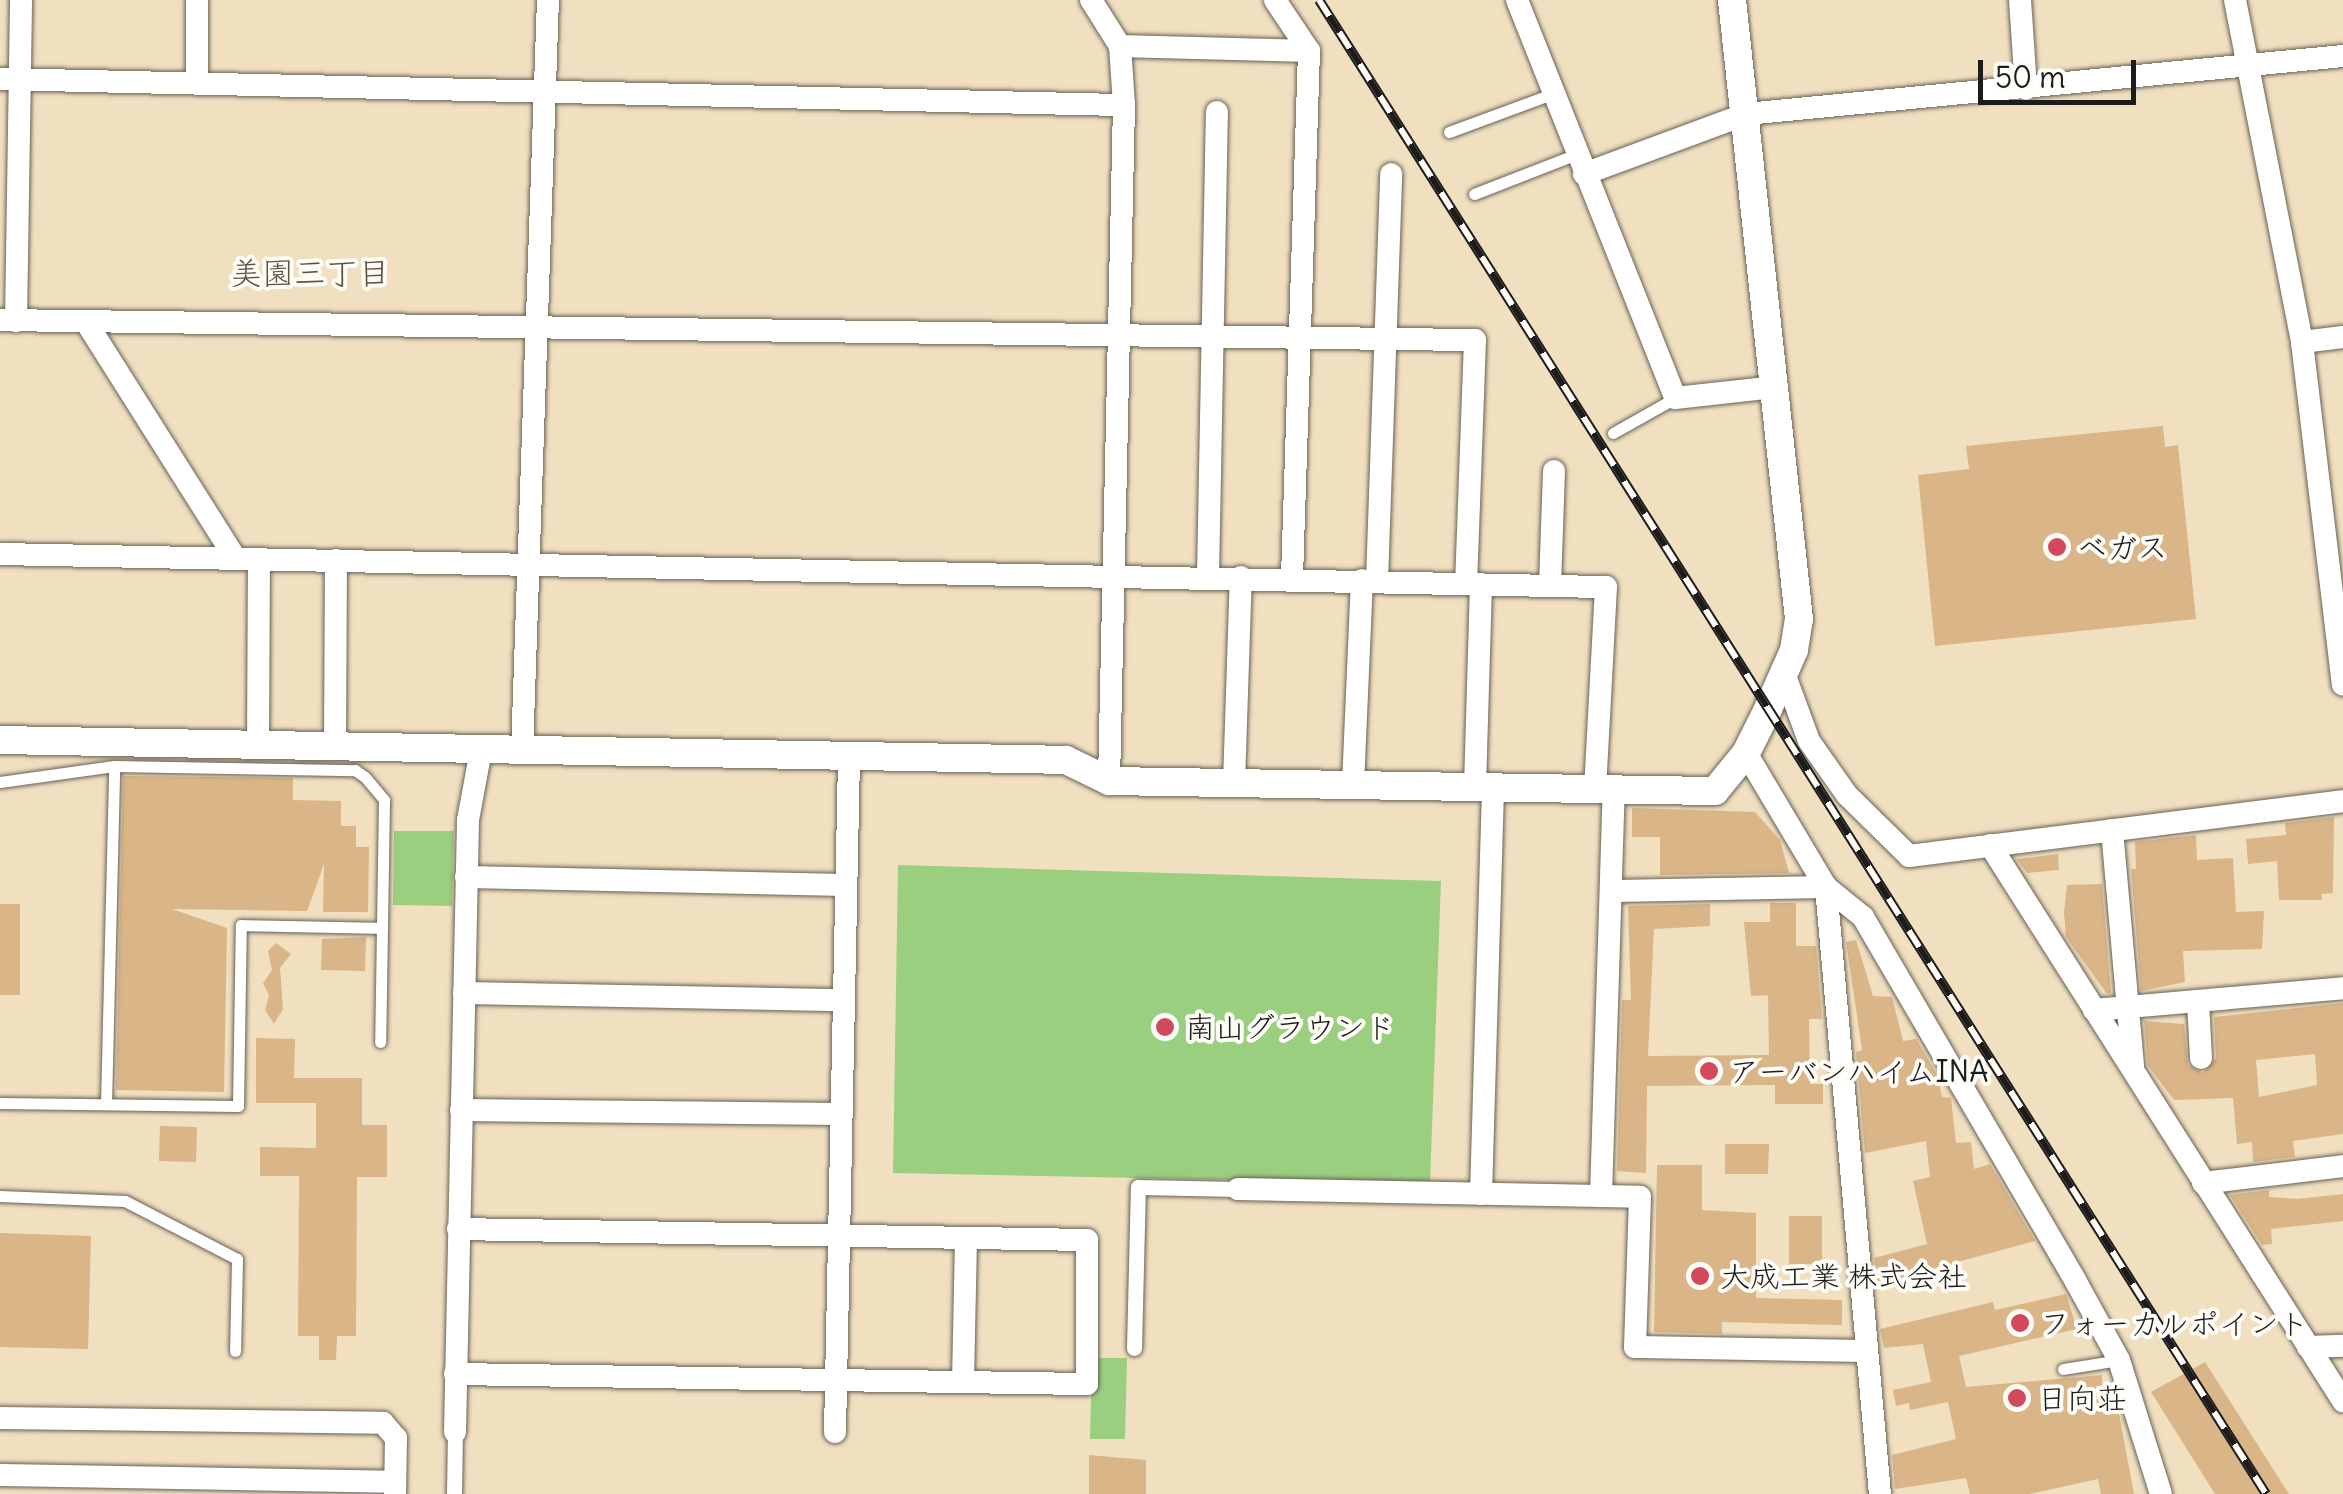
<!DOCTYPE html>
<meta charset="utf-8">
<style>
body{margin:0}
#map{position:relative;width:2343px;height:1494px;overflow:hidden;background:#f1e0c0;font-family:Delius,"Klee One",sans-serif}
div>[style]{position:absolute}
.green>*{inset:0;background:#9acf80}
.building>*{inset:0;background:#d9b587}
.roads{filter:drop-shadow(0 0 2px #676155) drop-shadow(0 0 2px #676155)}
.service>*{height:11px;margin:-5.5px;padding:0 5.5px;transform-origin:5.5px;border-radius:5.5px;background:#fff}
.pedestrian>*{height:15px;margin:-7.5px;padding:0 7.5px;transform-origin:7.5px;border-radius:7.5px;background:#fff}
.minor>*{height:22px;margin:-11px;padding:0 11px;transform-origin:11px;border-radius:11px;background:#fff}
.tertiary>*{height:28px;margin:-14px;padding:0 14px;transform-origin:14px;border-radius:14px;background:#fff}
.rail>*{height:10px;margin-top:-5px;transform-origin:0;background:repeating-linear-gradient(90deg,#fdfcf7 0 19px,#1c1c1c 0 38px);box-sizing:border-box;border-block:2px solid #1c1c1c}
.dots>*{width:28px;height:28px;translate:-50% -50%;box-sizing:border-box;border:5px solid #fdfcf7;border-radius:50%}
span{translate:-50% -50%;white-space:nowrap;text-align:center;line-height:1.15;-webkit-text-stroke:8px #fdfcf7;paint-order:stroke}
.poi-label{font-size:30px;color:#1c1c1c}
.left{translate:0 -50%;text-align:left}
.neighbourhood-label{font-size:32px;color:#5e5241}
.scale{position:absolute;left:1978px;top:60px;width:158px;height:45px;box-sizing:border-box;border:5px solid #1c1c1c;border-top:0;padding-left:12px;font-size:30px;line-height:35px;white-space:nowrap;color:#1c1c1c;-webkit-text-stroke:8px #fdfcf7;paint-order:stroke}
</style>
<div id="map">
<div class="green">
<i style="clip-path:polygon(394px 831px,454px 831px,452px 906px,393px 905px)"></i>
<i style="clip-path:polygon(898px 865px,1441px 881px,1430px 1184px,893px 1173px)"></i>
<i style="clip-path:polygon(1092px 1358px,1127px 1358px,1125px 1439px,1090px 1439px)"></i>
</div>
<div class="building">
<i style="clip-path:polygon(2163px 426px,2165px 447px,2178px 445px,2196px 619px,1935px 646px,1918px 475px,1969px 469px,1966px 446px)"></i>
<i style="clip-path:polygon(123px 776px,293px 778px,293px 800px,341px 801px,341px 826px,356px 826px,356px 847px,369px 847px,368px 912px,323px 912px,324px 864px,307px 911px,172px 909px,227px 928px,224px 1092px,116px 1090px)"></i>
<i style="clip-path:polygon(1632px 808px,1755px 812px,1780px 840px,1789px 873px,1660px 875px,1660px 837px,1632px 837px)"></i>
<i style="clip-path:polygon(2334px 817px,2333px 893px,2321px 894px,2322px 900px,2279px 900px,2277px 861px,2248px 864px,2246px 839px,2286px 835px,2285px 823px)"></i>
<i style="clip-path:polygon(2196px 835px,2197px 860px,2233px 858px,2236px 912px,2264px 911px,2262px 949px,2183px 951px,2185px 982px,2141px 991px,2131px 869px,2136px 869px,2135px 842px)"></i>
<i style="clip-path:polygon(2058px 854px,2059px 870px,2027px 873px,2017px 859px)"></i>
<i style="clip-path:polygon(2102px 884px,2111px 993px,2107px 994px,2066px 937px,2064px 913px,2067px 885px)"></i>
<i style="clip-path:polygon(1770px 903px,1796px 903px,1796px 946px,1816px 946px,1822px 1019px,1809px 1019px,1810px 1084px,1823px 1084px,1823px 1104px,1775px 1104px,1775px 1085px,1647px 1086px,1646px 1173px,1617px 1171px,1622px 1000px,1631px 1000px,1628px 906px,1710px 904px,1710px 926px,1654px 929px,1648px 1056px,1769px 1055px,1768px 995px,1751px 996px,1744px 922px,1770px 922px)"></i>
<i style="clip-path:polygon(0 904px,20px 904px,20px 995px,0 995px)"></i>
<i style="clip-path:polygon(366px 937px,365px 971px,321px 970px,322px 939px)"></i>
<i style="clip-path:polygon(1856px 940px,1873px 996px,1892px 997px,1903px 1041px,1916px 1039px,1937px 1074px,1942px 1097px,1951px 1098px,1956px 1143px,1971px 1142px,1974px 1169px,1990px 1164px,2035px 1241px,1913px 1274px,1916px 1287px,1899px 1290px,1898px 1283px,1878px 1288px,1874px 1258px,1927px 1244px,1913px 1181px,1930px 1177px,1926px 1141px,1865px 1153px,1856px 1052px,1862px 1050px,1846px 942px)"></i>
<i style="clip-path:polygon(276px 943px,291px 954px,280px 968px,283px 1009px,274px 1024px,265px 1010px,269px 995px,263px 983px,272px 970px,268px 951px)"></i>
<i style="clip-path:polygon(evenodd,2343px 1003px,2343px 1134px,2293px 1141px,2295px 1157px,2253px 1162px,2252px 1142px,2237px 1144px,2233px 1098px,2174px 1100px,2148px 1066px,2144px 1021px,2184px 1024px,2188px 1065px,2203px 1073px,2216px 1058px,2214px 1017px,2343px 1003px,2315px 1054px,2317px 1085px,2259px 1097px,2256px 1060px,2315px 1054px)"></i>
<i style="clip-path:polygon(256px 1038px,295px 1039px,294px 1078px,362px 1078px,362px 1125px,387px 1125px,387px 1177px,357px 1177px,356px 1336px,337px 1336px,336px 1360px,319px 1360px,319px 1336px,298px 1336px,299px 1176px,260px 1176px,260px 1147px,316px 1148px,316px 1103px,256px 1103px)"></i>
<i style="clip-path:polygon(160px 1126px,197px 1127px,196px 1162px,159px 1161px)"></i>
<i style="clip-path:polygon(1725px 1144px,1769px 1144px,1768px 1174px,1725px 1174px)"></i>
<i style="clip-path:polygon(1657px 1165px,1702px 1165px,1702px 1210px,1756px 1213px,1756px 1298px,1842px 1300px,1842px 1325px,1722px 1322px,1722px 1334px,1654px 1332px)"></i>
<i style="clip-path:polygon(2269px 1190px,2269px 1197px,2297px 1199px,2343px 1194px,2343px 1221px,2271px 1229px,2272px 1244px,2262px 1245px,2230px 1195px)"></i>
<i style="clip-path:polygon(1789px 1216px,1822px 1216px,1822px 1264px,1789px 1264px)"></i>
<i style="clip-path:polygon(0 1233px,91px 1236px,88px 1349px,0 1347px)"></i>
<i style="clip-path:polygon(2066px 1294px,2077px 1329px,1959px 1356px,1966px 1387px,2102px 1375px,2103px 1407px,2117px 1403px,2134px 1494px,2101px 1494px,2098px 1479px,2030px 1494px,1970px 1494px,1966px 1478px,1895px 1489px,1892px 1455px,1956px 1439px,1948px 1402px,1910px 1410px,1909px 1403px,1896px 1406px,1893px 1390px,1931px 1382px,1923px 1344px,1884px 1348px,1880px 1329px,1993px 1302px,1995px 1310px)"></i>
<i style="clip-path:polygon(2205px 1362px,2289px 1494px,2215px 1494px,2151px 1392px)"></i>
<i style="clip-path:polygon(1089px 1455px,1146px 1460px,1146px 1494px,1089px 1494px)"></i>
</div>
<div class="roads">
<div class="service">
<i style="left:1449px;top:132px;width:110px;rotate:-20.3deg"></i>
<i style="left:1474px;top:194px;width:110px;rotate:-21.2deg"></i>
<i style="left:1613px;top:433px;width:71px;rotate:-29.4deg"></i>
<i style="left:0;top:782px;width:115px;rotate:-8deg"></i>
<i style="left:114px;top:766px;width:241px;rotate:1deg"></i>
<i style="left:355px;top:770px;width:12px;rotate:35deg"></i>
<i style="left:365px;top:777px;width:30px;rotate:50deg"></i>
<i style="left:384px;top:800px;width:242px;rotate:90.9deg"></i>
<i style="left:0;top:1103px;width:238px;rotate:0.7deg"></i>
<i style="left:238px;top:1106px;width:181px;rotate:-89.1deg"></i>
<i style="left:241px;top:925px;width:141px;rotate:1.2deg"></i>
<i style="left:106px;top:1104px;width:338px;rotate:-88.6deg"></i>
<i style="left:0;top:1196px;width:125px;rotate:2.3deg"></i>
<i style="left:125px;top:1201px;width:126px;rotate:27.4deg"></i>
<i style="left:237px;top:1259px;width:92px;rotate:91.2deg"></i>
<i style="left:2063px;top:1369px;width:57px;rotate:-9.1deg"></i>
</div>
<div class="pedestrian">
<i style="left:1134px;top:1348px;width:161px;rotate:-88.6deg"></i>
<i style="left:1138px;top:1187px;width:100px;rotate:1.1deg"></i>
<i style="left:454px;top:1494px;width:62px;rotate:-89.1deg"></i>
</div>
<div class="minor">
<i style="left:197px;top:0;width:83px;rotate:90deg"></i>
<i style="left:1091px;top:0;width:54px;rotate:57.8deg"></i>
<i style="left:1120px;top:46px;width:59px;rotate:86.1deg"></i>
<i style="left:1124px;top:105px;width:676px;rotate:91.27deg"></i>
<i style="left:1275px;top:0;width:61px;rotate:56.3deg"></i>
<i style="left:1309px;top:51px;width:527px;rotate:91.85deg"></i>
<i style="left:1517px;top:0;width:428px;rotate:68.3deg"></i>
<i style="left:1675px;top:398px;width:100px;rotate:-6.3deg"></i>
<i style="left:2020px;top:0;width:89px;rotate:86.1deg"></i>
<i style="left:2235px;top:0;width:349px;rotate:78.9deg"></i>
<i style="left:2302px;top:342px;width:345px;rotate:83.2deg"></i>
<i style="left:1120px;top:46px;width:189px;rotate:1.5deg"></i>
<i style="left:0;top:79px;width:1124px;rotate:1.33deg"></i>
<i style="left:1584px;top:174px;width:173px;rotate:-20.3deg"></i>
<i style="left:1746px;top:114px;width:600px;rotate:-5.55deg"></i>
<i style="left:0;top:320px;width:1475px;rotate:0.78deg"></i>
<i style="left:1475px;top:340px;width:243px;rotate:92.1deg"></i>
<i style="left:16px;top:321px;width:321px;rotate:-89.1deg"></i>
<i style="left:86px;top:322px;width:279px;rotate:57.7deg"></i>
<i style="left:2302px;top:342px;width:41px;rotate:-7deg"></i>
<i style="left:0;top:554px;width:1606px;rotate:1.18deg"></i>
<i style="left:1606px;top:587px;width:202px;rotate:93.1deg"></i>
<i style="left:1208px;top:576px;width:464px;rotate:-88.9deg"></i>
<i style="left:1377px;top:581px;width:407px;rotate:-88deg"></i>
<i style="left:1550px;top:585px;width:114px;rotate:-88deg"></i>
<i style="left:1784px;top:673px;width:72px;rotate:69.8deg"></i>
<i style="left:1809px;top:741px;width:66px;rotate:54.9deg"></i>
<i style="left:1847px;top:795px;width:87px;rotate:44.5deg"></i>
<i style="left:1909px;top:856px;width:437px;rotate:-7.2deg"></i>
<i style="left:258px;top:746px;width:187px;rotate:-89.7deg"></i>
<i style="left:335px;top:747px;width:187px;rotate:-89.7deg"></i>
<i style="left:522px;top:751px;width:751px;rotate:-88.02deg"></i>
<i style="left:1746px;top:753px;width:156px;rotate:59.2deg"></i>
<i style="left:1826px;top:887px;width:48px;rotate:39deg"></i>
<i style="left:1863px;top:917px;width:420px;rotate:59.7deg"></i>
<i style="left:2075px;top:1280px;width:91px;rotate:61.2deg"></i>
<i style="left:2119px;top:1360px;width:140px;rotate:72.6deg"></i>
<i style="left:1234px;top:783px;width:206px;rotate:-88.1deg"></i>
<i style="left:1353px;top:785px;width:205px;rotate:-87.5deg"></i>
<i style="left:1475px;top:787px;width:203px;rotate:-88.3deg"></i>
<i style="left:2112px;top:830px;width:237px;rotate:84.9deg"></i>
<i style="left:1990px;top:845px;width:659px;rotate:57.59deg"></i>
<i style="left:466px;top:877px;width:380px;rotate:1.2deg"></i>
<i style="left:1826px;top:887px;width:609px;rotate:84.92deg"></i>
<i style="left:1613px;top:891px;width:213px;rotate:-1.1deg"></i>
<i style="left:464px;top:993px;width:380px;rotate:1.1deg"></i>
<i style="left:2198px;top:1001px;width:57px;rotate:87deg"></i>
<i style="left:2094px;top:1010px;width:250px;rotate:-5deg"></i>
<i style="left:461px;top:1110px;width:380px;rotate:0.6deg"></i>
<i style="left:2203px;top:1183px;width:141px;rotate:-6.9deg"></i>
<i style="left:1238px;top:1189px;width:402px;rotate:1.1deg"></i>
<i style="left:1640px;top:1197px;width:150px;rotate:91.9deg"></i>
<i style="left:1635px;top:1347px;width:231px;rotate:1deg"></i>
<i style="left:1481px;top:1194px;width:406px;rotate:-88.3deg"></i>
<i style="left:1601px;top:1196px;width:407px;rotate:-88.2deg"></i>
<i style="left:2308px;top:1347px;width:35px;rotate:-2deg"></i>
<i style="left:455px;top:1374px;width:632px;rotate:0.91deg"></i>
<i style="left:1087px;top:1384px;width:144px;rotate:-90deg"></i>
<i style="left:1087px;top:1240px;width:629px;rotate:-179deg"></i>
<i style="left:963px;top:1382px;width:144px;rotate:-88.8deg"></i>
<i style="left:0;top:1418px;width:383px;rotate:0.7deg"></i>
<i style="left:383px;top:1423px;width:20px;rotate:49deg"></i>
<i style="left:396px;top:1438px;width:56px;rotate:91deg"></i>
<i style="left:455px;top:1432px;width:612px;rotate:-88.78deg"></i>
<i style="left:468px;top:820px;width:71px;rotate:-79.5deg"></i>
<i style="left:835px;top:1432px;width:676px;rotate:-88.81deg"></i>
<i style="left:0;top:1475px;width:395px;rotate:1deg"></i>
</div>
<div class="tertiary">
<i style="left:0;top:740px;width:1066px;rotate:1.07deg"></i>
<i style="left:1066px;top:760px;width:48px;rotate:26deg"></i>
<i style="left:1109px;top:781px;width:606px;rotate:0.95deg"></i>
<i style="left:1715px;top:791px;width:49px;rotate:-50.8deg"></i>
<i style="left:1746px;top:753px;width:49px;rotate:-63.4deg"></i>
<i style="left:1768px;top:709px;width:64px;rotate:-66.2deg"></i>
<i style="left:1794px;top:650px;width:31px;rotate:-81deg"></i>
<i style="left:1799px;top:619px;width:623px;rotate:-96.18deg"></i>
</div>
</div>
<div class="rail">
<i style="left:1319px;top:0;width:1769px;rotate:57.63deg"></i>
</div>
<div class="dots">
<i style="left:2057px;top:547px;background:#d1495b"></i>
<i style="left:1165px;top:1027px;background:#d1495b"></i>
<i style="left:1709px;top:1071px;background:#d1495b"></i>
<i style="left:1700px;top:1276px;background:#d1495b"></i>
<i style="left:2020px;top:1323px;background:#d1495b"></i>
<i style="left:2017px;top:1398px;background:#d1495b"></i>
</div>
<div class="poi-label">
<span class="left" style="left:2077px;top:547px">ベガス</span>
<span class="left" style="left:1185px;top:1027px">南山グラウンド</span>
<span class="left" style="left:1729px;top:1071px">アーバンハイムINA</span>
<span class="left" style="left:1720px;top:1276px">大成工業 株式会社</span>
<span class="left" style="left:2040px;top:1323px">フォーカルポイント</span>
<span class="left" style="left:2037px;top:1398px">日向荘</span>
</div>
<div class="neighbourhood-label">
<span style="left:310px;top:273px">美園三丁目</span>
</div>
<div class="scale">50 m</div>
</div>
